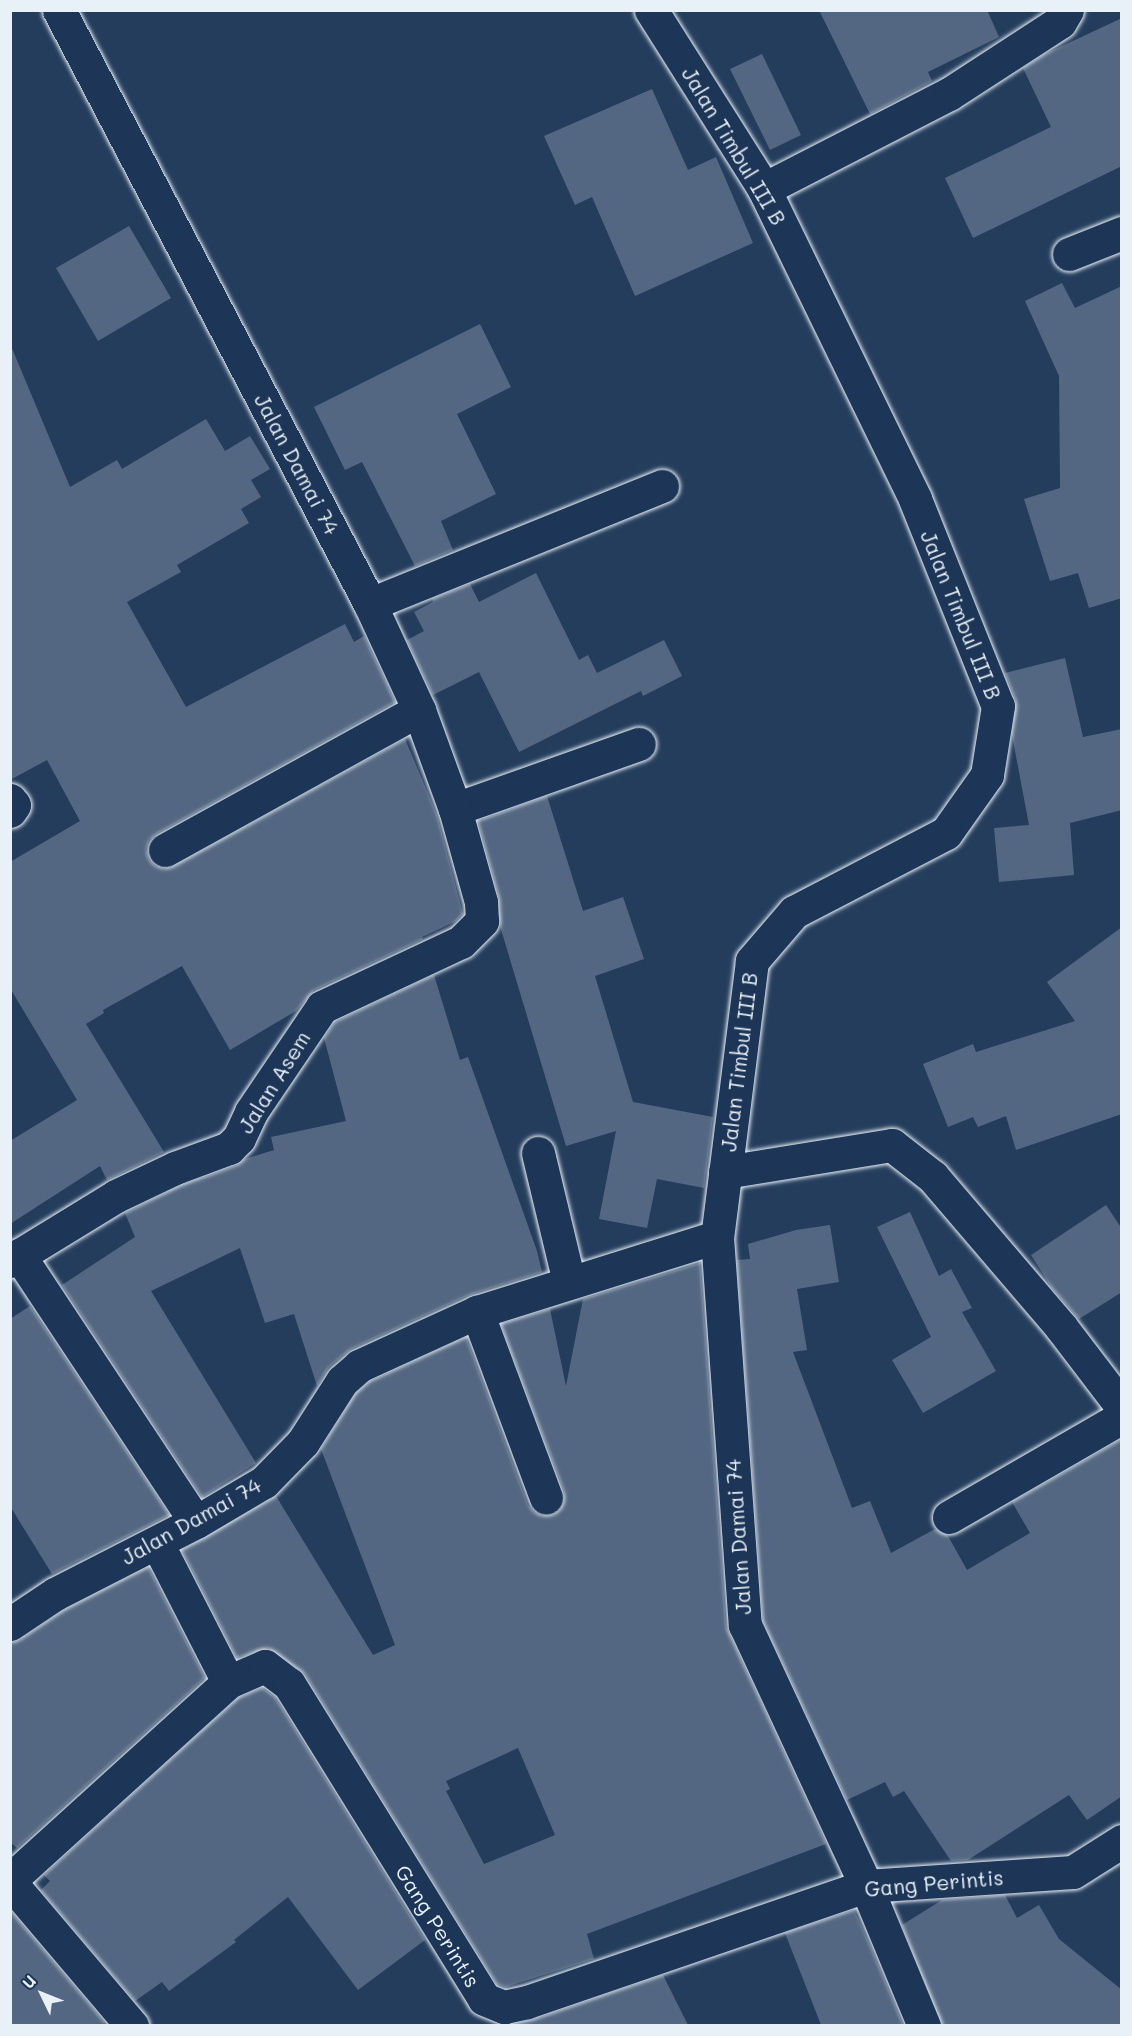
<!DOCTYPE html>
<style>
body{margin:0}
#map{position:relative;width:1132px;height:2036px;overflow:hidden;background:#253d5d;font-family:Mali,sans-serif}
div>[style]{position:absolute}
.building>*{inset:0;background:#536782}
.roads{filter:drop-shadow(0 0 2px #e8f1f8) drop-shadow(0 0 2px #e8f1f8)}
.minor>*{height:33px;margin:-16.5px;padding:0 16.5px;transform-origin:16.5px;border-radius:16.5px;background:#1d3557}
span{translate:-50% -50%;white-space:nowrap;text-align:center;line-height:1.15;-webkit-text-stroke:4.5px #1d3557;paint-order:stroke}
.street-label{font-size:21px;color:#e8f1f8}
.frame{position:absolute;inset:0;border:12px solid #e8f1f8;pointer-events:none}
.north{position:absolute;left:12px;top:1964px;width:60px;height:60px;-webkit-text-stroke:4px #1d3557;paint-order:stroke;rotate:313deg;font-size:16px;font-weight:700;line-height:24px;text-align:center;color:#e8f1f8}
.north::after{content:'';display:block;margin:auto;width:21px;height:27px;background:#e8f1f8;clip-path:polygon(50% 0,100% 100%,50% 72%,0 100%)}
</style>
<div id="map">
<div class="building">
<i style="clip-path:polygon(819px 10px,987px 10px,999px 37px,928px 72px,932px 81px,870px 114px)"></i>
<i style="clip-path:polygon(1122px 18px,1122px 166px,973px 238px,945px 178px,1051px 127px,1023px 68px,1043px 55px)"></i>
<i style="clip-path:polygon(762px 54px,801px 135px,770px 150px,730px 69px)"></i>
<i style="clip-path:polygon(652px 89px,688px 170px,716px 157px,753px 243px,635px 296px,592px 197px,575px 205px,544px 136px)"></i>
<i style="clip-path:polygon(129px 226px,171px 298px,98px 341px,56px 268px)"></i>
<i style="clip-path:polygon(1062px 283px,1075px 308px,1122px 286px,1122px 598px,1089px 608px,1078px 573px,1050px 581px,1024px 499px,1060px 488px,1059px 376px,1025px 301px)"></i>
<i style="clip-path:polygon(480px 324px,511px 387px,457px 414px,496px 494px,441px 521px,453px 550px,415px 566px,362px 462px,345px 470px,314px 407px)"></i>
<i style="clip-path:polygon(11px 346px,70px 487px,117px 460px,122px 469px,206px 419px,225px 451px,250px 436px,270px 469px,251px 480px,261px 497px,241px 509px,249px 523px,177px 565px,181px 572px,127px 602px,186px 707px,345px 624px,354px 642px,364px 636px,395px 702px,156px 834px,149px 840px,146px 849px,149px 860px,155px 866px,164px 869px,174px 866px,405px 739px,437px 815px,463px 914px,456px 921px,422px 937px,423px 939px,314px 990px,296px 1011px,230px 1050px,182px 966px,103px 1010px,104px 1013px,86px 1024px,164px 1152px,107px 1180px,100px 1166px,10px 1224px,10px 1141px,77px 1100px,10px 988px,10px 862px,80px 821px,47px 760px,10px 780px)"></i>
<i style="clip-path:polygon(536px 573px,579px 660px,588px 655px,597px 673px,664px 640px,682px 676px,643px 696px,641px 691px,519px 752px,479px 672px,433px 695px,407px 640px,424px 631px,414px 612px,433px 602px,432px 599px,470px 584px,479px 602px)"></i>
<i style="clip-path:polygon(1065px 658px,1083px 737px,1122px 729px,1122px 810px,1070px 823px,1074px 875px,999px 882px,994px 828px,1029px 825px,1012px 735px,1016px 700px,1005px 673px)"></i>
<i style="clip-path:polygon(547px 796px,583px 911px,623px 897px,644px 959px,595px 976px,633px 1102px,713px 1117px,704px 1188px,657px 1179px,647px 1228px,599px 1219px,616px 1131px,566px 1146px,500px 926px,499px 897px,478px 821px)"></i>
<i style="clip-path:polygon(1122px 927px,1122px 1114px,1016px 1150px,1006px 1116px,978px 1127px,973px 1117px,948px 1127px,923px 1064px,973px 1044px,976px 1052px,1075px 1021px,1047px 982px)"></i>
<i style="clip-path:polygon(434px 975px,460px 1060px,468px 1057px,537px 1251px,542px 1272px,469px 1295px,351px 1349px,329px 1367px,317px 1386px,294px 1314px,265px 1323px,240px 1248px,151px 1291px,256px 1463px,202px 1497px,62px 1285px,135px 1237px,125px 1213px,182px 1185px,236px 1166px,245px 1159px,274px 1150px,271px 1137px,346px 1121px,324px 1038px,335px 1022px)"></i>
<i style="clip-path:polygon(1106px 1205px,1122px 1229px,1122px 1292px,1079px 1319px,1052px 1288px,1031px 1255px)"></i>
<i style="clip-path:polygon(910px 1212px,939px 1276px,951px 1269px,972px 1308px,962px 1312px,996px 1371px,923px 1413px,892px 1360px,931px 1337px,877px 1227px)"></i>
<i style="clip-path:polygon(830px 1225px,839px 1282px,797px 1289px,807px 1350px,793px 1352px,852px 1508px,870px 1501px,891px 1553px,935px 1529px,948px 1536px,967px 1570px,1030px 1533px,1012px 1502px,1122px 1439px,1122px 1796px,1087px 1820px,1069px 1795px,968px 1860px,951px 1861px,904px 1791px,893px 1797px,885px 1782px,847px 1800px,763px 1620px,737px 1260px,750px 1259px,748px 1244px,796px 1230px)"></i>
<i style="clip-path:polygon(evenodd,700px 1263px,726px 1627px,826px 1844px,587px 1934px,594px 1959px,506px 1987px,497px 1984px,305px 1674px,268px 1648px,237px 1658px,182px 1550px,276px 1496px,373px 1655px,395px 1645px,321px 1449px,356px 1393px,369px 1382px,466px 1337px,528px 1505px,534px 1512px,542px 1516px,553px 1515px,560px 1510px,564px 1502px,564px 1491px,501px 1324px,550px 1309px,566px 1386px,583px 1299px,700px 1263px,518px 1748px,555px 1835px,484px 1864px,446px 1791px,450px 1789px,446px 1781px,518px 1748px)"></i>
<i style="clip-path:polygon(30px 1306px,169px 1515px,52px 1574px,10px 1506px,10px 1319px)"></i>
<i style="clip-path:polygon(148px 1567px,205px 1678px,17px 1848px,10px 1842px,10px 1643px,20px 1640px,64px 1610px)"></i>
<i style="clip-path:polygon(262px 1688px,275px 1697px,425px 1940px,358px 1990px,288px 1897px,234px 1940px,236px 1942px,169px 1991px,162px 1982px,135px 2001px,41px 1890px,50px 1881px,44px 1875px,238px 1698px)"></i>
<i style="clip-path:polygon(1005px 1895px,1017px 1918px,1039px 1905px,1059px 1939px,1122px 1990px,1122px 2025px,942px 2025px,902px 1925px,942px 1900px)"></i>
<i style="clip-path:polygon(854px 1910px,870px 1945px,903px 2025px,821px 2025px,785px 1933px)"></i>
<i style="clip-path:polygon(12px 1913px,105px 2023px,100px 2025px,10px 2025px)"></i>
<i style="clip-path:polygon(663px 1975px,688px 2025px,499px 2025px,533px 2020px)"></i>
</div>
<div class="roads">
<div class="minor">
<i style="left:651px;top:10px;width:212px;rotate:57.7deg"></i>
<i style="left:764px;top:189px;width:345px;rotate:64deg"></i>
<i style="left:915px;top:499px;width:223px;rotate:68.2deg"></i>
<i style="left:998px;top:706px;width:70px;rotate:99.1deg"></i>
<i style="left:987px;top:775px;width:71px;rotate:125.3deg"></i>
<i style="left:946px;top:833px;width:171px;rotate:152.5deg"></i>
<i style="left:794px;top:912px;width:65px;rotate:130.6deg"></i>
<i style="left:752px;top:961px;width:278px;rotate:97.2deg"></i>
<i style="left:717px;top:1237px;width:389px;rotate:85.9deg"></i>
<i style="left:745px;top:1625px;width:288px;rotate:65.1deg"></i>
<i style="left:866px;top:1886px;width:152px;rotate:67.5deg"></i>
<i style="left:764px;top:189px;width:208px;rotate:-27.2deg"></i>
<i style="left:949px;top:94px;width:132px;rotate:-33deg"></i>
<i style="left:1060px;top:22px;width:14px;rotate:-60deg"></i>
<i style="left:1069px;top:254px;width:57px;rotate:-21.6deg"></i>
<i style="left:370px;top:604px;width:315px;rotate:-22deg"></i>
<i style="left:10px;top:800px;width:6px;rotate:51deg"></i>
<i style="left:14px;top:805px;width:7px;rotate:124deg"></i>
<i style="left:455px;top:809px;width:195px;rotate:-19.5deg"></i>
<i style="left:165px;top:850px;width:290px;rotate:-28.9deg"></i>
<i style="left:538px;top:1153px;width:133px;rotate:76.5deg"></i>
<i style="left:725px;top:1172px;width:169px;rotate:-9.2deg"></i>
<i style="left:892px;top:1145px;width:52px;rotate:38deg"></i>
<i style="left:933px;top:1177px;width:197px;rotate:49.5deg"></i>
<i style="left:1061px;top:1327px;width:101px;rotate:52.7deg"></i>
<i style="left:19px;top:1255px;width:320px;rotate:56.5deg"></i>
<i style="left:10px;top:1261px;width:124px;rotate:-31.5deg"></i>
<i style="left:116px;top:1196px;width:65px;rotate:-25.4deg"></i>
<i style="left:175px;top:1168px;width:58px;rotate:-20.3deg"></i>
<i style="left:229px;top:1148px;width:14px;rotate:-45deg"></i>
<i style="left:239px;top:1138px;width:29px;rotate:-65deg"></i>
<i style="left:251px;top:1112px;width:127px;rotate:-55.9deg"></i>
<i style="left:322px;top:1007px;width:153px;rotate:-25.1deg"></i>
<i style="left:461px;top:942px;width:30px;rotate:-45deg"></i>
<i style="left:482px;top:921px;width:19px;rotate:-93deg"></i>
<i style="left:481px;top:902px;width:97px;rotate:-105.6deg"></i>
<i style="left:455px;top:809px;width:105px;rotate:-110deg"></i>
<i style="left:419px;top:710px;width:117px;rotate:-114.8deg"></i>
<i style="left:370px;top:604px;width:670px;rotate:-117.64deg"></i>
<i style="left:477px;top:1312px;width:198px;rotate:69.6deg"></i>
<i style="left:949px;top:1517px;width:200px;rotate:-30deg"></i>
<i style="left:157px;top:1543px;width:156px;rotate:62.9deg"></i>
<i style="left:10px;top:1624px;width:54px;rotate:-33.7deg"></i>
<i style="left:55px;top:1594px;width:158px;rotate:-27.1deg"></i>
<i style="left:196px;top:1522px;width:79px;rotate:-30.5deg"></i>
<i style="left:264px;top:1482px;width:56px;rotate:-45.7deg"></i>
<i style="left:303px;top:1442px;width:72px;rotate:-57.4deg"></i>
<i style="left:342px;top:1381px;width:23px;rotate:-41deg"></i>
<i style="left:359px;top:1366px;width:130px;rotate:-24.6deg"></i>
<i style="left:477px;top:1312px;width:251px;rotate:-17.4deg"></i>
<i style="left:10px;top:1880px;width:294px;rotate:-42.2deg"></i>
<i style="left:228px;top:1682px;width:40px;rotate:-23.4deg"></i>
<i style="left:265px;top:1666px;width:30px;rotate:37deg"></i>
<i style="left:289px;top:1684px;width:370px;rotate:58.2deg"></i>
<i style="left:484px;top:1999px;width:22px;rotate:22deg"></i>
<i style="left:504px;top:2007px;width:24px;rotate:-12deg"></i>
<i style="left:527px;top:2002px;width:358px;rotate:-18.9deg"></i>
<i style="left:866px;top:1886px;width:207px;rotate:-3.9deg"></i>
<i style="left:1073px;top:1872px;width:58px;rotate:-32.3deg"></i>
<i style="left:10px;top:1882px;width:189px;rotate:49.7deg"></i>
</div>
</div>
<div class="street-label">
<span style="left:734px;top:146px;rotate:59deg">Jalan Timbul III B</span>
<span style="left:297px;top:464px;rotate:62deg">Jalan Damai 74</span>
<span style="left:961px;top:615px;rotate:68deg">Jalan Timbul III B</span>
<span style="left:739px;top:1062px;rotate:-83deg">Jalan Timbul III B</span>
<span style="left:274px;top:1082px;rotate:-58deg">Jalan Asem</span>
<span style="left:191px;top:1521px;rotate:-29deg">Jalan Damai 74</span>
<span style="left:738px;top:1537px;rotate:-94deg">Jalan Damai 74</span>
<span style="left:934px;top:1883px;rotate:-5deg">Gang Perintis</span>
<span style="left:438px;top:1926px;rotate:58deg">Gang Perintis</span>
</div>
<div class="frame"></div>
<div class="north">U</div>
</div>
